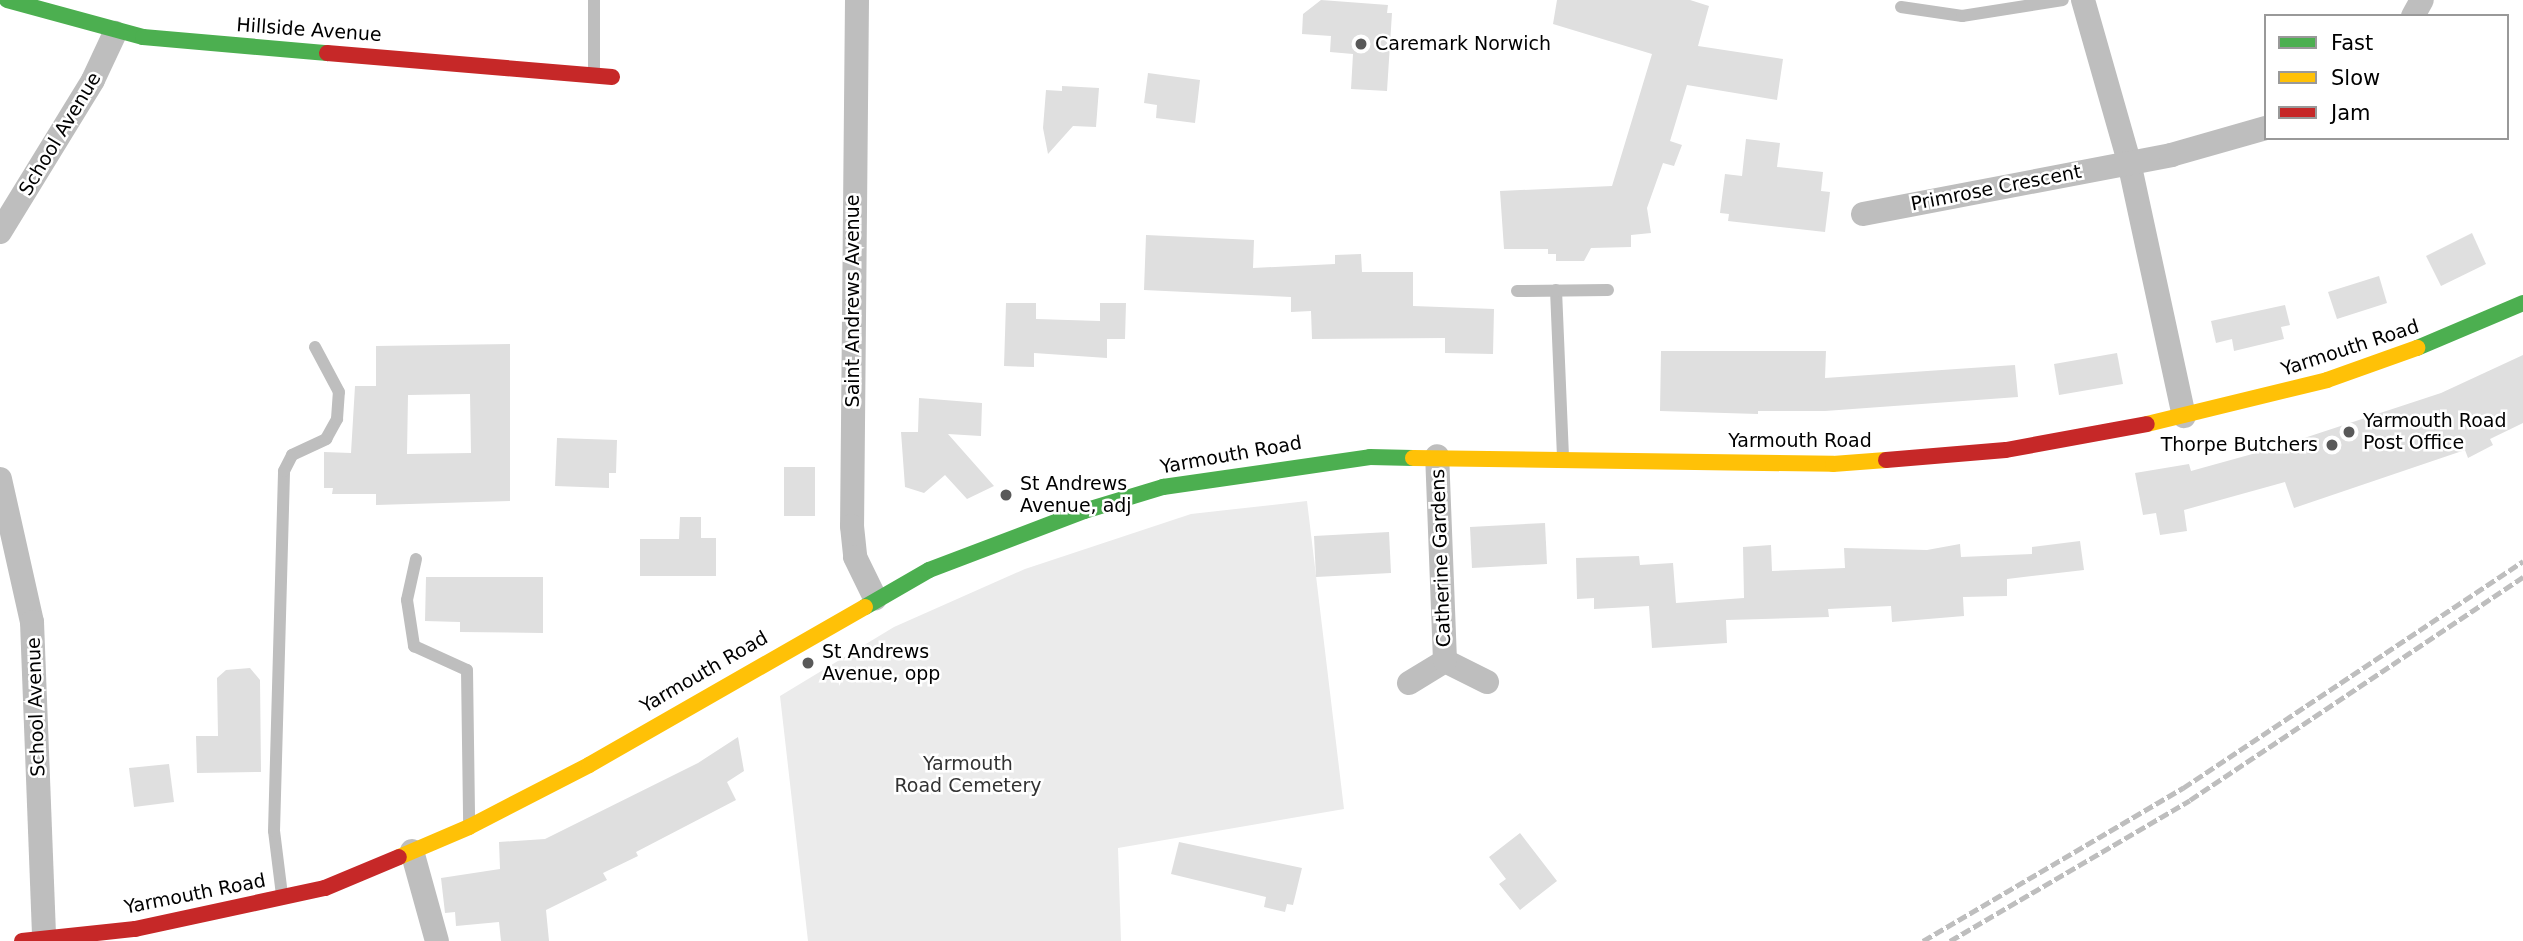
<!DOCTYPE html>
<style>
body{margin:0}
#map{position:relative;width:2523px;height:941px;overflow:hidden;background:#fff;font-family:"DejaVu Sans",sans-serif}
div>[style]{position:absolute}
.green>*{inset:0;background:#ebebeb}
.building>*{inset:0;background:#dfdfdf}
.lane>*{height:12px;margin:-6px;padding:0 6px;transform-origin:6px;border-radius:6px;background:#bebebe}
.street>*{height:24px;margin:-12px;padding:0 12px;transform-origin:12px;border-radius:12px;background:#bebebe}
.fast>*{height:16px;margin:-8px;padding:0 8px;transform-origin:8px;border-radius:8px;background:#4caf50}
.slow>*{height:16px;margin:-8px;padding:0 8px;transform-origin:8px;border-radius:8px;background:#ffc107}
.jam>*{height:16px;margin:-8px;padding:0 8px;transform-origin:8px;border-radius:8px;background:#c62828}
.rail>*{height:5px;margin-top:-2.5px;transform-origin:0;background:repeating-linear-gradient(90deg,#bebebe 0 10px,transparent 0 13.5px)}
.dots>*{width:19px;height:19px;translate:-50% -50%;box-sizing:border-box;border:4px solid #fff;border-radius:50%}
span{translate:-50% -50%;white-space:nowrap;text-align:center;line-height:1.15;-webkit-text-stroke:5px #fff;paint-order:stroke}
.street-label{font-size:19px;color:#000}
.poi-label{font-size:19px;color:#000}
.left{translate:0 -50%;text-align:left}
.right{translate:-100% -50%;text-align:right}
.park-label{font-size:19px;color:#323232}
.legend{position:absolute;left:2264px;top:14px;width:245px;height:126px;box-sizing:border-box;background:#fff;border:2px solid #999;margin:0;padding:9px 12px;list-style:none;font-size:21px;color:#000}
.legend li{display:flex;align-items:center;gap:14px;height:35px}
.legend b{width:35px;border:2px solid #999}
</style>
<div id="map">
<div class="green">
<i style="clip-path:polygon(1307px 501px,1344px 809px,1118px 848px,1121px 941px,808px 941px,780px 696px,894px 627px,1025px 569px,1191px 514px)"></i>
</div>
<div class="building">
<i style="clip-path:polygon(1321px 0,1388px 5px,1387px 13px,1392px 13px,1387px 91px,1351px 89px,1353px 54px,1330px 52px,1331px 36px,1302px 34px,1303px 14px)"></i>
<i style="clip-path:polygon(1557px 0,1690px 0,1709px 6px,1698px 46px,1783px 59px,1777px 100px,1687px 85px,1670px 141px,1682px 145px,1674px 166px,1663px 163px,1647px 208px,1651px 233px,1631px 235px,1631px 247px,1591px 248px,1584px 261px,1556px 261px,1556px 254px,1548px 254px,1548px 249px,1504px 249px,1500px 191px,1612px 186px,1652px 54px,1553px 24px)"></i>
<i style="clip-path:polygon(1148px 73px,1200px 80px,1195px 123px,1156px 118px,1157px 105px,1144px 103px)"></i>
<i style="clip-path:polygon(1062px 86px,1099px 88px,1096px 127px,1073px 126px,1048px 154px,1043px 128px,1046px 90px,1062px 91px)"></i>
<i style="clip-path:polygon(1746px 139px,1780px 143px,1777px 167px,1823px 172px,1821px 191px,1830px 192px,1825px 232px,1728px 221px,1729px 214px,1720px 213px,1725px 174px,1742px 176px)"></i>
<i style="clip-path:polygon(2472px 233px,2486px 264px,2441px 286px,2426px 256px)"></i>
<i style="clip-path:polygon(1146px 235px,1254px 240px,1253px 268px,1335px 264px,1335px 255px,1361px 254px,1362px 272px,1413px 272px,1413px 306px,1494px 309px,1493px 354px,1445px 353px,1445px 338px,1312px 339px,1311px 311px,1291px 312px,1291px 297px,1144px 290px)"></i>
<i style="clip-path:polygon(2379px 276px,2387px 303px,2337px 319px,2328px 292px)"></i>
<i style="clip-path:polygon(1006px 303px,1036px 303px,1036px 319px,1100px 321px,1100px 303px,1126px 303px,1125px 339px,1107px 339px,1107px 358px,1034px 353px,1034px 367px,1004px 366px)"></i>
<i style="clip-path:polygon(2285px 305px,2290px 325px,2281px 327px,2284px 339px,2234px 351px,2232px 339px,2216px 343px,2211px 321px)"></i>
<i style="clip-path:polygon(evenodd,510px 344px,510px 501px,376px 505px,376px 494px,332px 494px,333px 488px,324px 488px,324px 452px,351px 453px,355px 386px,376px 386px,376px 346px,510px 344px,470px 394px,471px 453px,407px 454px,408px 395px,470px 394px)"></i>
<i style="clip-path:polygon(1661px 351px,1826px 351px,1825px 378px,2015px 365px,2018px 397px,1825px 411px,1758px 411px,1758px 414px,1660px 411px)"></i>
<i style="clip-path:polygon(2117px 353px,2123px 384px,2059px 395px,2054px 364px)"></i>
<i style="clip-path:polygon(2523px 355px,2523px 423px,2490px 439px,2493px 445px,2468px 458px,2465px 450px,2294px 508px,2285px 482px,2184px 510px,2187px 531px,2160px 535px,2156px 513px,2143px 515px,2135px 473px,2189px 464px,2191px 471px,2274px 448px,2441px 393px)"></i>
<i style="clip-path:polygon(919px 398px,982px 403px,981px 436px,948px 434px,994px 486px,967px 499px,945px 475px,924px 493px,905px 487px,901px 432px,918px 432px)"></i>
<i style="clip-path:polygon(557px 438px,617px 440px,616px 473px,609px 473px,609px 488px,555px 486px)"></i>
<i style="clip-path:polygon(784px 467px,815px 467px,815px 516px,784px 516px)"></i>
<i style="clip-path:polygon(680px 517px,701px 517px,701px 538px,716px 538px,716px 576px,640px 576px,640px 539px,679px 539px)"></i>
<i style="clip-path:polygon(1545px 523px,1547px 564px,1472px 568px,1470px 527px)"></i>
<i style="clip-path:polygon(1389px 532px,1391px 573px,1316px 577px,1314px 536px)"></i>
<i style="clip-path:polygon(2080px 541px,2084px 570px,2007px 579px,2007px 596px,1963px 597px,1964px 616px,1892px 622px,1891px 606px,1828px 609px,1829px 617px,1726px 620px,1727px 643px,1652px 648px,1649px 606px,1594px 609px,1594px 598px,1577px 599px,1576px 558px,1639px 556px,1640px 565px,1673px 563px,1676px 603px,1744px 598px,1743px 547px,1771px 545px,1772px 571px,1845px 568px,1844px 548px,1927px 550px,1960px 544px,1961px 557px,2032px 554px,2032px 547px)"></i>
<i style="clip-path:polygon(426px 577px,543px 577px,543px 633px,460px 632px,460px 622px,425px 621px)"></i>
<i style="clip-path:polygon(250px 668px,260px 680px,261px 772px,197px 773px,196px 736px,218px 736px,217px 678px,226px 670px)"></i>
<i style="clip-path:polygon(738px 737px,744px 771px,727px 782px,736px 800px,636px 852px,638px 856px,603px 873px,607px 880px,546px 910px,549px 941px,501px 941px,499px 922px,456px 926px,455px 912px,445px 913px,441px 878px,500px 869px,499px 842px,545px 839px,698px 763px)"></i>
<i style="clip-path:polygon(169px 764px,174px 802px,134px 807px,129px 768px)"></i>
<i style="clip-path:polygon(1520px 833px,1557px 881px,1520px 910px,1499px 884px,1506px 879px,1489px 857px)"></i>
<i style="clip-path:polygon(1179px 842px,1302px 868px,1293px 905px,1287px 904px,1285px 912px,1264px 907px,1266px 897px,1171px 874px)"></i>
</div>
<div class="lane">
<i style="left:594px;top:0;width:75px;rotate:90deg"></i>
<i style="left:1901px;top:7px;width:62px;rotate:8.4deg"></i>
<i style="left:1962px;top:16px;width:102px;rotate:-9deg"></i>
<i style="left:1556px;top:290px;width:168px;rotate:87.6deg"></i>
<i style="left:1517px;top:291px;width:91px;rotate:-0.6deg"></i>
<i style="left:416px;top:559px;width:42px;rotate:102.4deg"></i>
<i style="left:407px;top:600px;width:47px;rotate:81.3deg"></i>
<i style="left:414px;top:646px;width:58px;rotate:24.4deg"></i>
<i style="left:467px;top:670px;width:152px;rotate:89.2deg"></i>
<i style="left:282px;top:895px;width:64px;rotate:-97.1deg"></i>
<i style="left:274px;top:831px;width:360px;rotate:-88.4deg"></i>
<i style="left:284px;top:471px;width:18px;rotate:-63deg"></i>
<i style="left:292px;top:455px;width:38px;rotate:-25deg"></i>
<i style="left:326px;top:439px;width:23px;rotate:-61deg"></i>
<i style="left:337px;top:419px;width:27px;rotate:-86deg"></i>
<i style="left:339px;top:392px;width:51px;rotate:-118.1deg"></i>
</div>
<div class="street">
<i style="left:857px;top:0;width:526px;rotate:90.54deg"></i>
<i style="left:852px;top:526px;width:31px;rotate:84deg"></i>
<i style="left:855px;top:557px;width:46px;rotate:64deg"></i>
<i style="left:2083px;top:0;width:168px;rotate:74.1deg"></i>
<i style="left:2129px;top:162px;width:260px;rotate:77.8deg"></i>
<i style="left:2413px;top:16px;width:18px;rotate:-61deg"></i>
<i style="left:1863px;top:214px;width:314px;rotate:-10.8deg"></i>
<i style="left:2171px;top:155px;width:99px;rotate:-15.9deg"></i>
<i style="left:0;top:232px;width:178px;rotate:-58.5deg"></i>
<i style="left:93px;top:80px;width:52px;rotate:-64.9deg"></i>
<i style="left:0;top:479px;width:147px;rotate:77.4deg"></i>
<i style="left:32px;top:622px;width:317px;rotate:87.8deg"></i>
<i style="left:1445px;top:661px;width:47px;rotate:26.6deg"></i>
<i style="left:1409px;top:683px;width:42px;rotate:-31.4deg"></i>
<i style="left:1445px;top:661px;width:205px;rotate:-92.2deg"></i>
<i style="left:412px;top:851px;width:93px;rotate:74.5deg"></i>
</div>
<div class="fast">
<i style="left:7px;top:0;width:141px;rotate:15.2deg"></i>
<i style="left:143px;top:37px;width:185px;rotate:5deg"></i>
<i style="left:2417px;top:348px;width:115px;rotate:-23deg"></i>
<i style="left:865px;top:607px;width:74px;rotate:-30deg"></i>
<i style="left:929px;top:570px;width:166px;rotate:-20.8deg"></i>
<i style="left:1084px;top:511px;width:83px;rotate:-16.9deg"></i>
<i style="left:1163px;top:487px;width:209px;rotate:-8.2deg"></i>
<i style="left:1370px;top:457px;width:43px;rotate:1.3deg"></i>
</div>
<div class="slow">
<i style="left:2147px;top:424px;width:185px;rotate:-13.7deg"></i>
<i style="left:2327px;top:380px;width:96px;rotate:-19.6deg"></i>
<i style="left:1413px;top:458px;width:420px;rotate:0.8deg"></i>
<i style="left:1833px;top:464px;width:53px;rotate:-4.3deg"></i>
<i style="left:399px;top:857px;width:76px;rotate:-23.2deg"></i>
<i style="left:469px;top:827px;width:135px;rotate:-27.3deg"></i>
<i style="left:589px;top:765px;width:318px;rotate:-29.8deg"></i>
</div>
<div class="jam">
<i style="left:327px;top:53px;width:286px;rotate:4.8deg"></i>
<i style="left:1886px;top:460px;width:120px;rotate:-4.8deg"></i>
<i style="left:2006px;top:450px;width:143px;rotate:-10.4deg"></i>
<i style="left:22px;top:941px;width:114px;rotate:-6.1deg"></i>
<i style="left:135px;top:929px;width:194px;rotate:-12.2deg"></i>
<i style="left:325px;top:888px;width:80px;rotate:-22.7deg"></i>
</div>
<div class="rail">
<i style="left:1923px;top:941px;width:302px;rotate:-30.5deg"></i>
<i style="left:2183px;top:788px;width:409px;rotate:-33.7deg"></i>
<i style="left:1950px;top:941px;width:278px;rotate:-30.4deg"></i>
<i style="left:2190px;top:800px;width:401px;rotate:-33.8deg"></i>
</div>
<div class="dots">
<i style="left:1361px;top:44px;background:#595959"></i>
<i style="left:2349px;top:432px;background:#595959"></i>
<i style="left:2332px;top:445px;background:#595959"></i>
<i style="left:1006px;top:495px;background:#595959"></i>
<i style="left:808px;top:663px;background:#595959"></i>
</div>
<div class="street-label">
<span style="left:309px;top:30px;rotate:4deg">Hillside Avenue</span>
<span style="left:60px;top:134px;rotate:-59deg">School Avenue</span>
<span style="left:1996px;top:188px;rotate:-11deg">Primrose Crescent</span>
<span style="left:853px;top:301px;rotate:-90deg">Saint Andrews Avenue</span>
<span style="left:2350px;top:348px;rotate:-18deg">Yarmouth Road</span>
<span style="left:1800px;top:441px">Yarmouth Road</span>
<span style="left:1231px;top:455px;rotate:-10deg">Yarmouth Road</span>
<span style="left:1441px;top:558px;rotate:-92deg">Catherine Gardens</span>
<span style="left:704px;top:672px;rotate:-30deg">Yarmouth Road</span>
<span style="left:36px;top:707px;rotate:-92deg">School Avenue</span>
<span style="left:195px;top:894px;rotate:-11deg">Yarmouth Road</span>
</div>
<div class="poi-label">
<span class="left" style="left:1375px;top:44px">Caremark Norwich</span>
<span class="left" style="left:2363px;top:432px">Yarmouth Road<br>Post Office</span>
<span class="right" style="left:2318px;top:445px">Thorpe Butchers</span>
<span class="left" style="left:1020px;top:495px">St Andrews<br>Avenue, adj</span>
<span class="left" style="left:822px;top:663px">St Andrews<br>Avenue, opp</span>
</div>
<div class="park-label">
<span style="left:968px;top:775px">Yarmouth<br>Road Cemetery</span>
</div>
<ul class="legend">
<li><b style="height:9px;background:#4caf50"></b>Fast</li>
<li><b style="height:9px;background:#ffc107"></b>Slow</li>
<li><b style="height:9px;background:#c62828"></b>Jam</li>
</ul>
</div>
